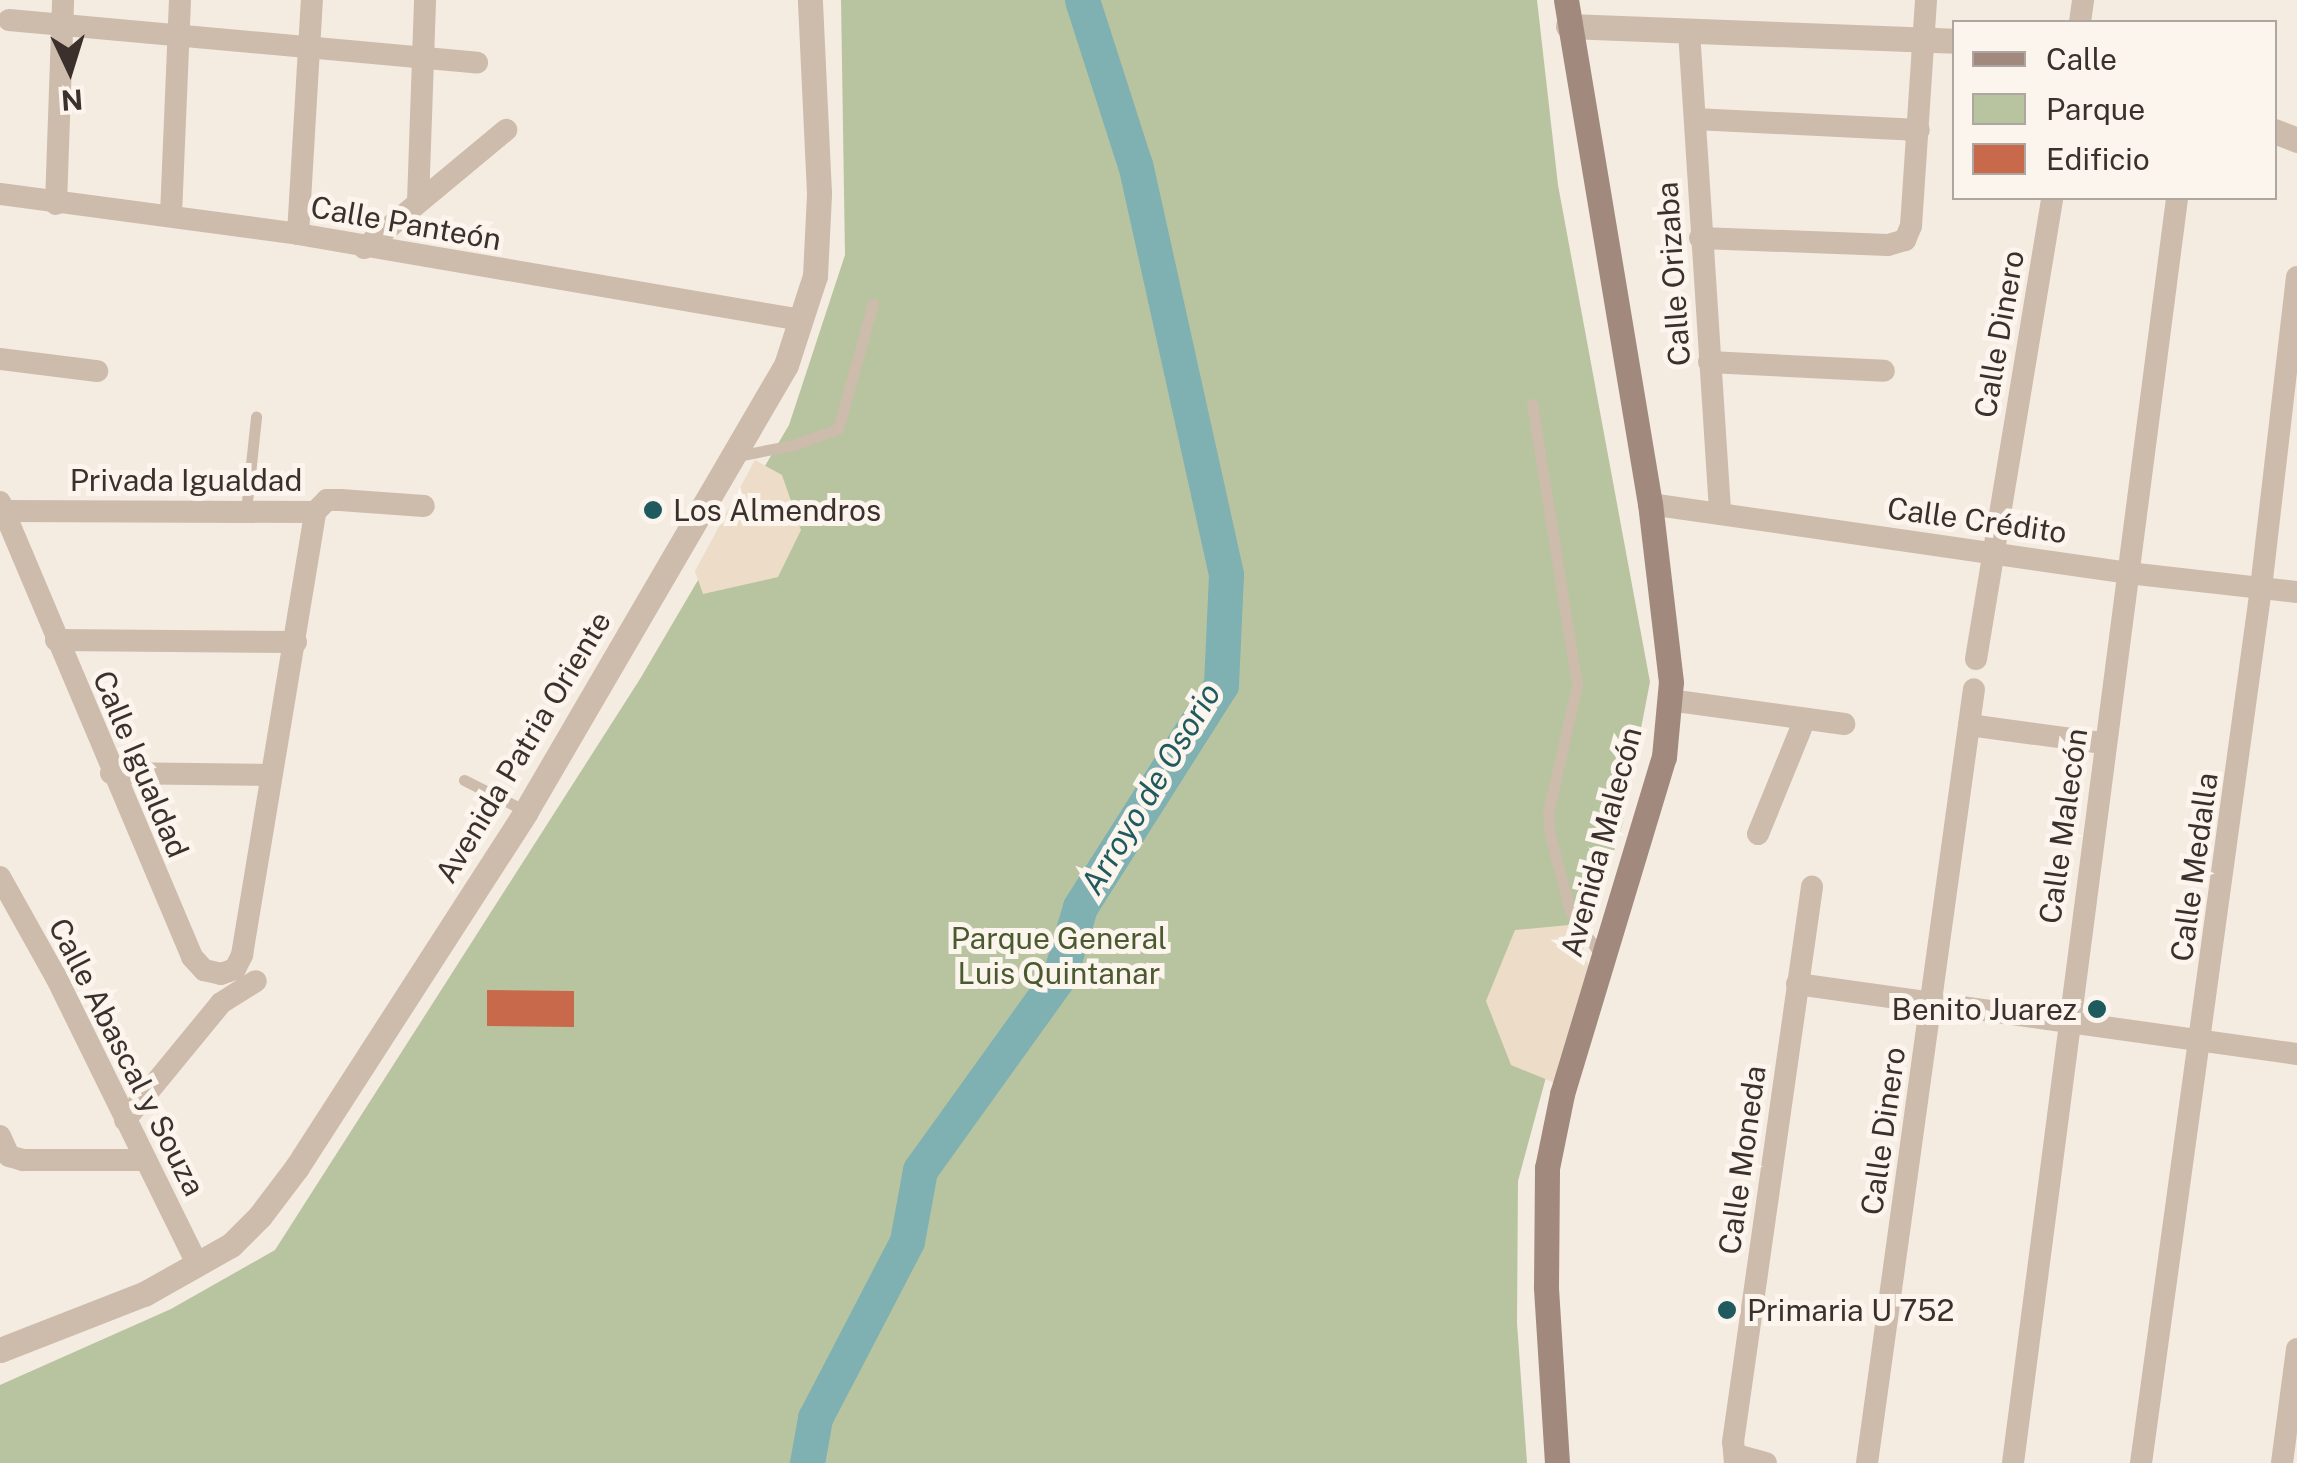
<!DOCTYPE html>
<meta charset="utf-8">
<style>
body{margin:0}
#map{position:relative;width:2297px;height:1463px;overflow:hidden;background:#f4ebe1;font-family:"Public Sans",sans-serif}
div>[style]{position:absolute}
.green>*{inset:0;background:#b8c4a0}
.plaza>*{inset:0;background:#ecdcc8}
.river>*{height:35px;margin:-17.5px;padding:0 17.5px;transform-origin:17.5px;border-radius:17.5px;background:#7fb0b2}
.building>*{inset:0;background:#c8694b}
.service>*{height:11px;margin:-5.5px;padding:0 5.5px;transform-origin:5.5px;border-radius:5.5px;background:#cdbbac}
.minor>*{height:22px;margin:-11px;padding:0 11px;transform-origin:11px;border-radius:11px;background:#cdbbac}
.tertiary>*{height:25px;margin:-12.5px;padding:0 12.5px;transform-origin:12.5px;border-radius:12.5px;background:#cdbbac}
.secondary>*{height:25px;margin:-12.5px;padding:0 12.5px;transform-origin:12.5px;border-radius:12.5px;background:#a18a7d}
.dots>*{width:28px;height:28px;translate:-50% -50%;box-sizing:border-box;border:5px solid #fbf5ee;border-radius:50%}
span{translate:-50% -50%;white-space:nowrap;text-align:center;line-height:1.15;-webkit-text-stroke:10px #fbf5ee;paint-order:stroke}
.street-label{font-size:30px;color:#3b302b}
.poi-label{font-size:30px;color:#3b302b}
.left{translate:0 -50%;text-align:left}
.right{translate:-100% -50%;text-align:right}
.park-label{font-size:30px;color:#4a5a2e}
.water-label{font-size:32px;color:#1f5a5e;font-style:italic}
.legend{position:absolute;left:1952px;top:20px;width:325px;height:180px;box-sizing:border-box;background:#fbf5ee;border:2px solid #aea6a0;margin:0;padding:12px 18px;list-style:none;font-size:30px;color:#3b302b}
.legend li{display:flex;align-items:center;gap:20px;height:50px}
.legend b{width:50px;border:2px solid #aea6a0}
.north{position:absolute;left:20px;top:20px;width:100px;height:100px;-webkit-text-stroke:8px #fbf5ee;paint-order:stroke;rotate:176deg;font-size:28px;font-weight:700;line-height:40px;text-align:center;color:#3b302b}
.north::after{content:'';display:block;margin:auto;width:35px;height:45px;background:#3b302b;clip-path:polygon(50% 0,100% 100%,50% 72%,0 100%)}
</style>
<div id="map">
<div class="green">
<i style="clip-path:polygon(841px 0,1537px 0,1558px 185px,1650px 682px,1622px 826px,1566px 1003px,1518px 1181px,1517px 1323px,1527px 1463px,0 1463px,0 1385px,171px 1309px,275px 1250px,640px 679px,789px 425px,845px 255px)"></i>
</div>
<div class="plaza">
<i style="clip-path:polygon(755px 460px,782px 475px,801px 530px,778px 577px,703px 594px,695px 571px)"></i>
<i style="clip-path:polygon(1569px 925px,1590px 968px,1555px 1083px,1511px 1065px,1486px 1001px,1515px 930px)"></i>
</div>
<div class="river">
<i style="left:807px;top:1463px;width:46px;rotate:-79.9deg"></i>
<i style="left:815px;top:1418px;width:199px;rotate:-62.5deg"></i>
<i style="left:907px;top:1241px;width:72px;rotate:-79.6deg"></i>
<i style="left:920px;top:1170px;width:240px;rotate:-54.3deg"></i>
<i style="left:1060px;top:975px;width:71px;rotate:-73.6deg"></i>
<i style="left:1080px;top:907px;width:263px;rotate:-57.6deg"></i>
<i style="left:1221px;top:685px;width:111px;rotate:-87.4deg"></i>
<i style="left:1226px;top:574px;width:419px;rotate:-102.5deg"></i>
<i style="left:1135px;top:165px;width:173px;rotate:-107.8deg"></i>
</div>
<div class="building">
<i style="clip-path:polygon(487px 990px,574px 991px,574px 1027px,487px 1026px)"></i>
</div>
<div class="service">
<i style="left:1532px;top:404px;width:285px;rotate:80.9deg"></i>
<i style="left:1577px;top:685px;width:131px;rotate:102.8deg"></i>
<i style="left:1548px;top:813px;width:22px;rotate:85deg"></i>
<i style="left:1550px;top:835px;width:79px;rotate:75.3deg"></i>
<i style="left:1570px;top:911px;width:55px;rotate:55.4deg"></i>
<i style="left:737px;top:456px;width:57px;rotate:-11.1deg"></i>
<i style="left:793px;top:445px;width:48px;rotate:-19.6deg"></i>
<i style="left:838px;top:429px;width:130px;rotate:-74.4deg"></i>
<i style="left:246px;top:511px;width:95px;rotate:-83.9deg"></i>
<i style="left:464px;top:780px;width:69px;rotate:26.6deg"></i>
</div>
<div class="minor">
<i style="left:9px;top:20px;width:470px;rotate:5.2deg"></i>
<i style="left:2080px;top:22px;width:22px;rotate:-82deg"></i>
<i style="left:1689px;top:31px;width:484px;rotate:86.3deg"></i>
<i style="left:1695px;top:119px;width:224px;rotate:2.8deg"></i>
<i style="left:0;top:194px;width:301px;rotate:7.6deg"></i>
<i style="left:298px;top:234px;width:510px;rotate:9.7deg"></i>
<i style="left:418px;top:202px;width:202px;rotate:-88deg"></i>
<i style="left:56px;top:204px;width:204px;rotate:-88deg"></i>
<i style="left:171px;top:215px;width:215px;rotate:-87.6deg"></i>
<i style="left:298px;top:234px;width:234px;rotate:-86.6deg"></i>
<i style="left:1700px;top:238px;width:188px;rotate:2.1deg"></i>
<i style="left:1888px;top:245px;width:18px;rotate:-16deg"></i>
<i style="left:1905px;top:240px;width:15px;rotate:-67deg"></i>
<i style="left:1911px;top:226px;width:226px;rotate:-86.2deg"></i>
<i style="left:364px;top:248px;width:185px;rotate:-39.7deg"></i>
<i style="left:0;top:359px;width:98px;rotate:7.1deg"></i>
<i style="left:1709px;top:362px;width:175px;rotate:2.9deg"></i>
<i style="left:0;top:502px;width:494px;rotate:67.1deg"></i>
<i style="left:192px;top:957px;width:18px;rotate:47deg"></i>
<i style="left:204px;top:970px;width:17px;rotate:13deg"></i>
<i style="left:221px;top:974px;width:15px;rotate:-20deg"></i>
<i style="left:235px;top:969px;width:16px;rotate:-63deg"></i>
<i style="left:242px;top:955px;width:449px;rotate:-80.6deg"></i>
<i style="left:1650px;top:504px;width:483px;rotate:8.2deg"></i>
<i style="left:2128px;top:573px;width:170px;rotate:6.4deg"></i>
<i style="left:5px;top:511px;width:310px;rotate:0.2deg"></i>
<i style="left:315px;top:512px;width:17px;rotate:-45deg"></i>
<i style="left:327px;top:500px;width:13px"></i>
<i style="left:340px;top:500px;width:84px;rotate:4.1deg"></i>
<i style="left:56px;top:640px;width:240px;rotate:0.5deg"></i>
<i style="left:1976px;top:659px;width:467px;rotate:-80.6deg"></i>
<i style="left:1669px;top:700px;width:177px;rotate:7.8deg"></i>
<i style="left:1969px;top:725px;width:135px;rotate:7.7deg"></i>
<i style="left:111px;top:773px;width:160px;rotate:0.7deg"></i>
<i style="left:1758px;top:834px;width:124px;rotate:-67.8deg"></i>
<i style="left:0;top:877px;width:115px;rotate:60.8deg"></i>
<i style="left:56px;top:977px;width:322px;rotate:63.8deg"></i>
<i style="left:1797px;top:984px;width:505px;rotate:7.97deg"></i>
<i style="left:125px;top:1120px;width:151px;rotate:-50.6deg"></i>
<i style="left:221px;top:1003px;width:41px;rotate:-32.2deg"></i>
<i style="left:0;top:1136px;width:22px;rotate:66deg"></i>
<i style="left:9px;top:1156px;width:15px;rotate:16deg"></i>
<i style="left:23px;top:1160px;width:122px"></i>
<i style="left:1736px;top:1455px;width:31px;rotate:15deg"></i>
<i style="left:1735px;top:1463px;width:21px;rotate:-95deg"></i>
<i style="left:1733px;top:1442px;width:561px;rotate:-81.9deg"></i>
<i style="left:1867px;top:1463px;width:781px;rotate:-82.13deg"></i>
<i style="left:2013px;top:1463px;width:1276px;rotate:-82.61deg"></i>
<i style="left:2141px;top:1463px;width:883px;rotate:-82.19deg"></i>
<i style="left:2261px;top:588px;width:313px;rotate:-83.4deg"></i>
<i style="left:2282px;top:1463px;width:115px;rotate:-82.5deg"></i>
</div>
<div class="tertiary">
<i style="left:1568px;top:26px;width:386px;rotate:2.2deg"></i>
<i style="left:2274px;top:131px;width:25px;rotate:21deg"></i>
<i style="left:0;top:1350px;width:155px;rotate:-21.3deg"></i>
<i style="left:144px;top:1294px;width:100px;rotate:-29.4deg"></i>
<i style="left:231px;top:1245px;width:41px;rotate:-45deg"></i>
<i style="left:260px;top:1216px;width:61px;rotate:-52.9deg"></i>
<i style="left:297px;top:1167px;width:423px;rotate:-57.2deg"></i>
<i style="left:526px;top:811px;width:516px;rotate:-59.76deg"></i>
<i style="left:786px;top:365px;width:94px;rotate:-72deg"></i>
<i style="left:815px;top:276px;width:83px;rotate:-87.2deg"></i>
<i style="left:819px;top:193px;width:193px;rotate:-92.7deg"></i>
</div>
<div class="secondary">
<i style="left:1557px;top:1463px;width:177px;rotate:-93.6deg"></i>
<i style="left:1546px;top:1286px;width:118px;rotate:-89.5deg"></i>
<i style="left:1547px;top:1168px;width:76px;rotate:-78.5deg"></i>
<i style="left:1562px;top:1094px;width:352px;rotate:-73.2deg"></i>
<i style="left:1664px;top:757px;width:75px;rotate:-84.7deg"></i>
<i style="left:1671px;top:682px;width:179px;rotate:-96.7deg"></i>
<i style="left:1650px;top:504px;width:511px;rotate:-99.46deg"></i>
</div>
<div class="dots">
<i style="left:653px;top:510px;background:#1f5a5e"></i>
<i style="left:2097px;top:1009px;background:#1f5a5e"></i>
<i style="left:1727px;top:1310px;background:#1f5a5e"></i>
</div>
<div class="street-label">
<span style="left:406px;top:223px;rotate:10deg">Calle Panteón</span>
<span style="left:1673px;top:274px;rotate:-94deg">Calle Orizaba</span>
<span style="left:1999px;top:334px;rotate:-80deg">Calle Dinero</span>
<span style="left:186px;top:480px">Privada Igualdad</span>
<span style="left:1977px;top:520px;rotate:8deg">Calle Crédito</span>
<span style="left:523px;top:747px;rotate:-59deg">Avenida Patria Oriente</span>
<span style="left:141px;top:764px;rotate:67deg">Calle Igualdad</span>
<span style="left:2063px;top:826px;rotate:-82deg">Calle Malecón</span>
<span style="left:1601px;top:842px;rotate:-75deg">Avenida Malecón</span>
<span style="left:2194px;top:867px;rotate:-82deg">Calle Medalla</span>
<span style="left:127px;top:1057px;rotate:63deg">Calle Abascal y Souza</span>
<span style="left:1883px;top:1131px;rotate:-82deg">Calle Dinero</span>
<span style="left:1742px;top:1160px;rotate:-82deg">Calle Moneda</span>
</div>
<div class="poi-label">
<span class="left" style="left:673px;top:510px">Los Almendros</span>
<span class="right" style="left:2077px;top:1009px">Benito Juarez</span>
<span class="left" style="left:1747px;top:1310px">Primaria U 752</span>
</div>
<div class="park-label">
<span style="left:1059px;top:955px">Parque General<br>Luis Quintanar</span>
</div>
<div class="water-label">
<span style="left:1151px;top:789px;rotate:-59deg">Arroyo de Osorio</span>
</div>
<ul class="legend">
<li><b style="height:12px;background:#a18a7d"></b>Calle</li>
<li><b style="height:28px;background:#b8c4a0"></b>Parque</li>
<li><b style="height:28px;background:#c8694b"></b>Edificio</li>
</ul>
<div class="north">N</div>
</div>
